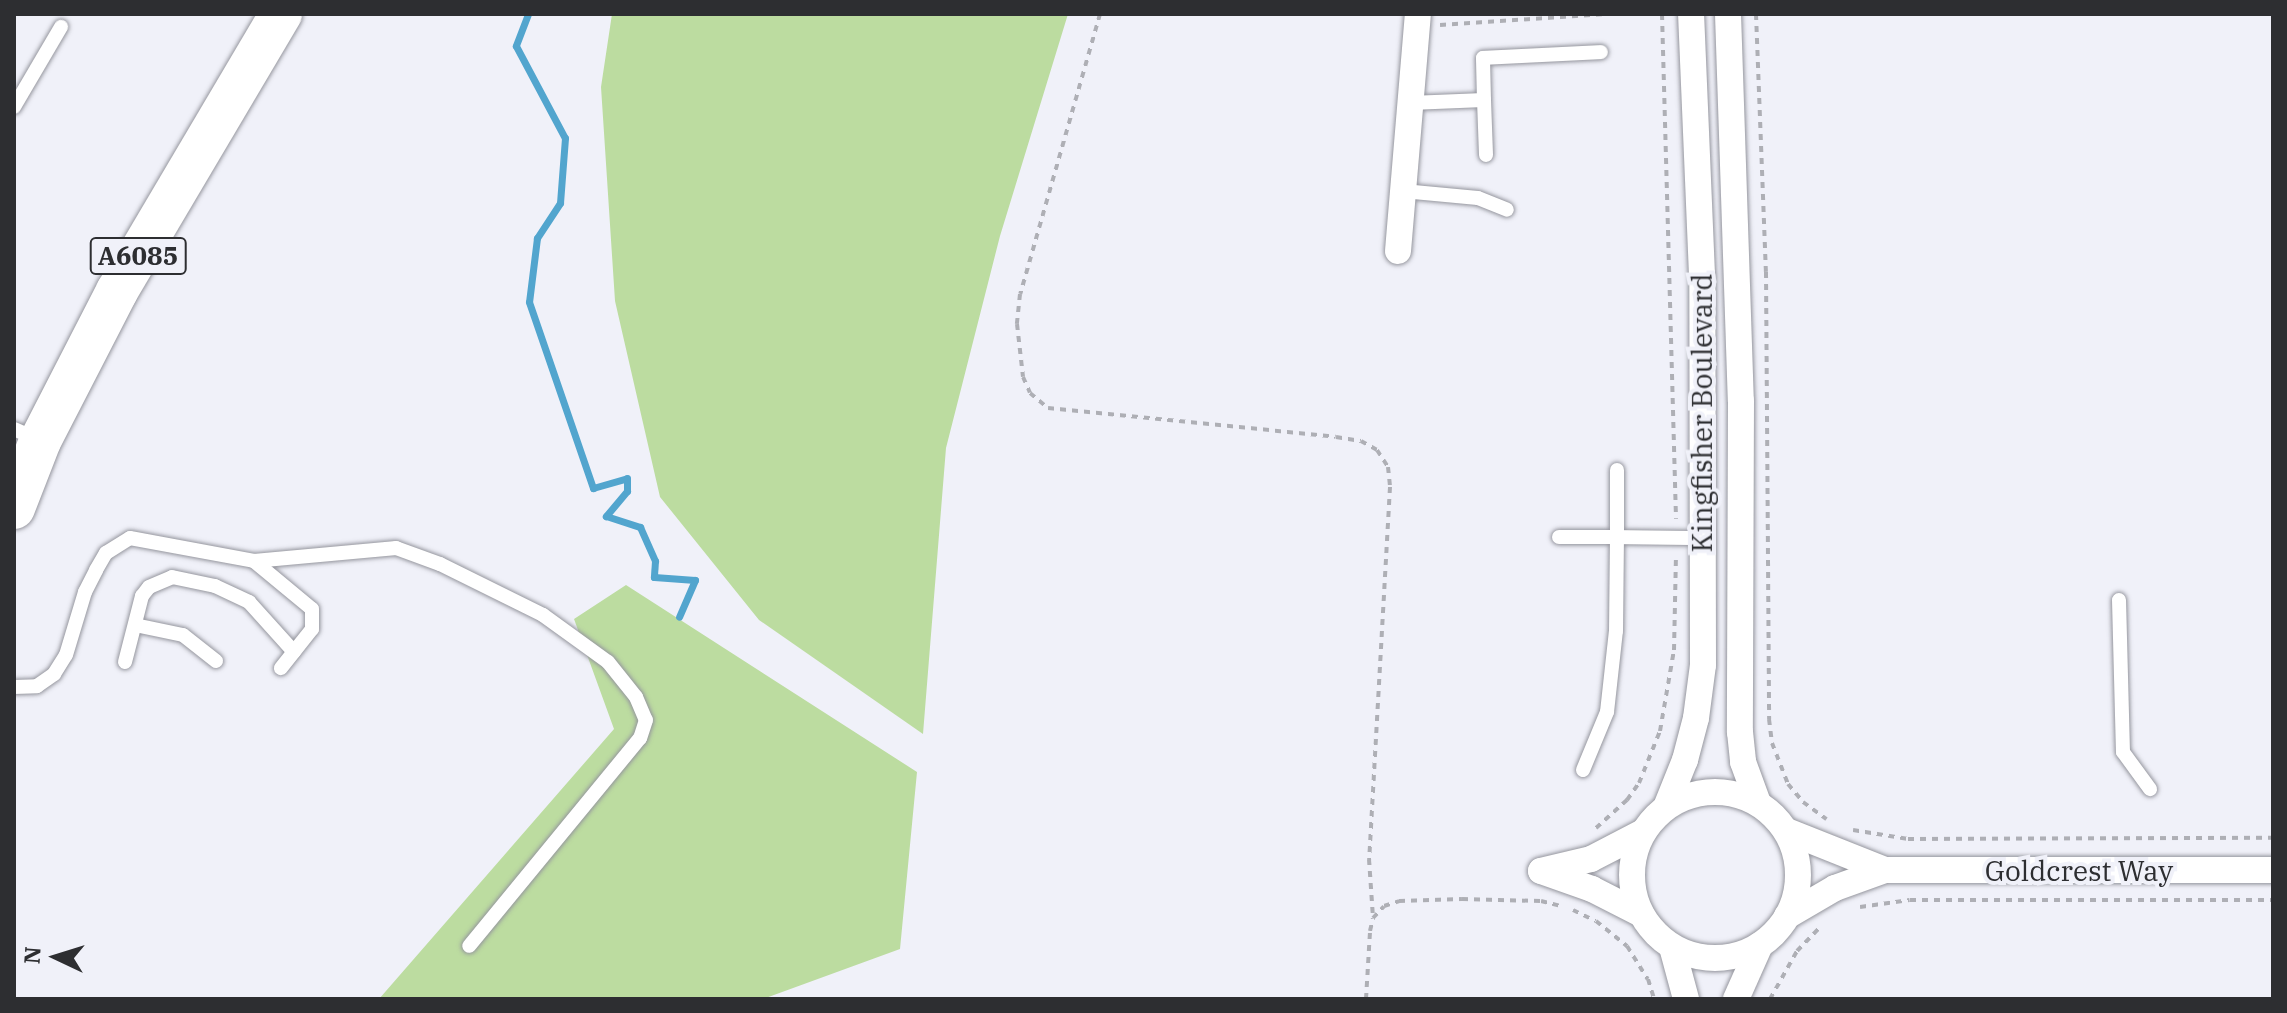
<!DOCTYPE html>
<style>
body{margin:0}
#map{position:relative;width:2287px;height:1013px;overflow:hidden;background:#f0f1f9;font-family:"IBM Plex Serif",serif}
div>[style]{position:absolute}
.green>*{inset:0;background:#bcdca0}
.stream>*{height:7px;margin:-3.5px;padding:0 3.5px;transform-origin:3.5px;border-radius:3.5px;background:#52a5ce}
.path>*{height:4px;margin-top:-2px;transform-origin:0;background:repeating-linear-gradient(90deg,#aeafb5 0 6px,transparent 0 12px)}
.roads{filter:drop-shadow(0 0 2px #95969e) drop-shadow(0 0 2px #95969e)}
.lane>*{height:14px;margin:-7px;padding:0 7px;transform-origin:7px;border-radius:7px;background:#fff}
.street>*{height:26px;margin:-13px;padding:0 13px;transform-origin:13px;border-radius:13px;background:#fff}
.street>.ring{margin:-13px;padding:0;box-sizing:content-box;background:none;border:26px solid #fff;border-radius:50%}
.primary>*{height:42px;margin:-21px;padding:0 21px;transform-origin:21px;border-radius:21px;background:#fff}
span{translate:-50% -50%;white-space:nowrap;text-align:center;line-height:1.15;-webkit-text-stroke:8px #f0f1f9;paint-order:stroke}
.shield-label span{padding:2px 6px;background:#f0f1f9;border:2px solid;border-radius:6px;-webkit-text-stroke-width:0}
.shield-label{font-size:26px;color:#2d2e31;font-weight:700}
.street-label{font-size:28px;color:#2d2e31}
.frame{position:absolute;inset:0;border:16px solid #2d2e31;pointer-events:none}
.north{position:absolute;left:16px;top:917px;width:80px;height:80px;-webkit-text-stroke:6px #f0f1f9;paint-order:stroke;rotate:274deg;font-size:22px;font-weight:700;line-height:32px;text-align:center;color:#2d2e31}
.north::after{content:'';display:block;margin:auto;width:28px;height:36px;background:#2d2e31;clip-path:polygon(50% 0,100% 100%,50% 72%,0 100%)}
</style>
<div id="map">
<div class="green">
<i style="clip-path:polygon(612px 14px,1068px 14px,1000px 236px,946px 448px,923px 734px,759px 620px,660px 497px,615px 301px,601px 87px)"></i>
<i style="clip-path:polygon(626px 585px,917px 772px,900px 949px,763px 999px,379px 999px,614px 729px,574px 619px)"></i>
</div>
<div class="stream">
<i style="left:528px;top:14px;width:34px;rotate:111deg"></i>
<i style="left:516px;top:46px;width:104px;rotate:62deg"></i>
<i style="left:565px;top:138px;width:65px;rotate:94.4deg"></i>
<i style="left:560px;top:203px;width:42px;rotate:123.3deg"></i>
<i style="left:537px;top:238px;width:64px;rotate:97.1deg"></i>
<i style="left:529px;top:302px;width:197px;rotate:71deg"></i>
<i style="left:593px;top:488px;width:35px;rotate:-16deg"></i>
<i style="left:627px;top:478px;width:13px;rotate:90deg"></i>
<i style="left:627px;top:491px;width:33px;rotate:130deg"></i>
<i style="left:606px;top:516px;width:36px;rotate:18deg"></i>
<i style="left:640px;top:527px;width:37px;rotate:66deg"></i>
<i style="left:655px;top:561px;width:16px;rotate:94deg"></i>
<i style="left:654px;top:577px;width:41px;rotate:4.2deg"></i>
<i style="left:695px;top:580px;width:40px;rotate:113.4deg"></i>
</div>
<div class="path">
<i style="left:1100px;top:14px;width:291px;rotate:105.9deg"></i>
<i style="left:1020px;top:294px;width:30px;rotate:96deg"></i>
<i style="left:1017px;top:324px;width:53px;rotate:83.5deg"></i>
<i style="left:1023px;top:377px;width:17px;rotate:66deg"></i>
<i style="left:1030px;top:393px;width:23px;rotate:40deg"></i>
<i style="left:1048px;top:408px;width:289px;rotate:5.7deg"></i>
<i style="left:1336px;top:437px;width:25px;rotate:9deg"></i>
<i style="left:1361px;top:441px;width:18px;rotate:29deg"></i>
<i style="left:1377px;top:450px;width:20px;rotate:57deg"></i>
<i style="left:1388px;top:467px;width:20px;rotate:84deg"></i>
<i style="left:1390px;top:487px;width:373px;rotate:93.2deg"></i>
<i style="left:1369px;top:859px;width:59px;rotate:86.1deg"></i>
<i style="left:1662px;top:14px;width:505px;rotate:88.41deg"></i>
<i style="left:1756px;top:14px;width:258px;rotate:87.8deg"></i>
<i style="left:1766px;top:272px;width:447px;rotate:89.6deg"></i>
<i style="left:1769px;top:719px;width:24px;rotate:83deg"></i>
<i style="left:1772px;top:743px;width:44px;rotate:68.7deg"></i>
<i style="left:1788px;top:784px;width:23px;rotate:50deg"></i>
<i style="left:1803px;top:802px;width:29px;rotate:36deg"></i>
<i style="left:1440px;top:25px;width:166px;rotate:-3.8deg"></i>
<i style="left:1596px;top:828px;width:42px;rotate:-42.1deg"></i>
<i style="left:1627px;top:800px;width:21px;rotate:-55deg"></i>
<i style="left:1639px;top:783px;width:56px;rotate:-68deg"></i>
<i style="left:1660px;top:731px;width:82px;rotate:-80.2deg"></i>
<i style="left:1674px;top:650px;width:94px;rotate:-88.8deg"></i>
<i style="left:1853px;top:830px;width:56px;rotate:9.3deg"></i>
<i style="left:1908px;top:839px;width:365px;rotate:-0.2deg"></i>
<i style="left:1860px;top:907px;width:50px;rotate:-8deg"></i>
<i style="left:1910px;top:900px;width:363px"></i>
<i style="left:1573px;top:910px;width:25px;rotate:26deg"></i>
<i style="left:1596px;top:921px;width:40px;rotate:39deg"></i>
<i style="left:1627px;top:946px;width:39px;rotate:58deg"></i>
<i style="left:1648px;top:979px;width:21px;rotate:73deg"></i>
<i style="left:1366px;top:999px;width:68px;rotate:-86.6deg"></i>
<i style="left:1370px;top:931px;width:13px;rotate:-77deg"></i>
<i style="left:1373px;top:918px;width:16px;rotate:-47deg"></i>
<i style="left:1384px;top:906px;width:16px;rotate:-18deg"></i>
<i style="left:1399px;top:901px;width:63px;rotate:-1.8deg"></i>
<i style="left:1462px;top:899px;width:79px;rotate:1.5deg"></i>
<i style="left:1541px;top:901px;width:21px;rotate:14deg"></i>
<i style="left:1770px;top:999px;width:55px;rotate:-60.6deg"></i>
<i style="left:1797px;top:951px;width:35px;rotate:-46deg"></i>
</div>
<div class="roads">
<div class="lane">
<i style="left:1484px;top:100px;width:55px;rotate:87.9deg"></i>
<i style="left:1410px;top:103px;width:74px;rotate:-2.3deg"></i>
<i style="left:1484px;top:100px;width:42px;rotate:-91.4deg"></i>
<i style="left:1483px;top:58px;width:118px;rotate:-2.9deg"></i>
<i style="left:14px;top:107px;width:93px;rotate:-59.6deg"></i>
<i style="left:1403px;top:191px;width:75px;rotate:5.3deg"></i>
<i style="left:1478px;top:198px;width:31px;rotate:22deg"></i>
<i style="left:14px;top:429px;width:24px;rotate:24deg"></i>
<i style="left:1559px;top:537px;width:58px"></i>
<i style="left:1617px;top:537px;width:67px;rotate:-90deg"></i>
<i style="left:254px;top:561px;width:75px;rotate:39.6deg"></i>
<i style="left:312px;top:609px;width:20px;rotate:90deg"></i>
<i style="left:312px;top:629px;width:50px;rotate:128.5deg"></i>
<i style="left:2119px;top:600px;width:152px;rotate:88.5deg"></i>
<i style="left:2123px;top:752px;width:46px;rotate:53.9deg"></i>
<i style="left:135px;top:625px;width:49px;rotate:11.8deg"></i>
<i style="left:183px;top:635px;width:42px;rotate:38.2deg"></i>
<i style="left:125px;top:662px;width:68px;rotate:-75.6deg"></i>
<i style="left:142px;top:596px;width:11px;rotate:-52deg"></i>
<i style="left:149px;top:587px;width:25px;rotate:-23deg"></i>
<i style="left:172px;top:577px;width:44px;rotate:11.8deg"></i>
<i style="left:215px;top:586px;width:38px;rotate:25deg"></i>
<i style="left:249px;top:602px;width:67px;rotate:48deg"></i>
<i style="left:14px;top:687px;width:23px;rotate:-2deg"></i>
<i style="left:37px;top:686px;width:21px;rotate:-35deg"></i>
<i style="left:54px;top:674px;width:22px;rotate:-58deg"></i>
<i style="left:66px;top:655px;width:66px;rotate:-73.2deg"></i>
<i style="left:85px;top:592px;width:25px;rotate:-63deg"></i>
<i style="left:96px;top:570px;width:20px;rotate:-60deg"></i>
<i style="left:106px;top:553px;width:28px;rotate:-32deg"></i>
<i style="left:130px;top:538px;width:126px;rotate:10.5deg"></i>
<i style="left:254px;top:561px;width:143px;rotate:-5.2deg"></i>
<i style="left:396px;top:548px;width:47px;rotate:20deg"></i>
<i style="left:440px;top:564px;width:115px;rotate:26.3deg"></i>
<i style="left:543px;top:615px;width:80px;rotate:35.9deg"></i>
<i style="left:608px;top:662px;width:45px;rotate:51.3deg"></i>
<i style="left:636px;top:697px;width:25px;rotate:67deg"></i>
<i style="left:646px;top:720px;width:19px;rotate:108deg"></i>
<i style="left:640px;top:738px;width:269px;rotate:129.4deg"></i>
<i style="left:1583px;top:770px;width:63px;rotate:-67.5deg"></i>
<i style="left:1607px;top:712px;width:81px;rotate:-83.7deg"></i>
<i style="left:1616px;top:631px;width:94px;rotate:-89.4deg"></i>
<i style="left:1617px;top:537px;width:87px;rotate:0.7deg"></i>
</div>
<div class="street">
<i style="left:1728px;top:14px;width:387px;rotate:88.1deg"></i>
<i style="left:1741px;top:401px;width:331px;rotate:90.2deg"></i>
<i style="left:1740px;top:732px;width:30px;rotate:84deg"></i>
<i style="left:1743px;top:762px;width:44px;rotate:69.9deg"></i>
<i style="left:1398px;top:251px;width:238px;rotate:-85.2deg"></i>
<i class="ring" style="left:1632px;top:792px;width:140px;height:140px"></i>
<i style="left:1666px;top:807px;width:51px;rotate:-68deg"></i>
<i style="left:1685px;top:760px;width:43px;rotate:-75.3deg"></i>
<i style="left:1696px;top:718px;width:53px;rotate:-82.5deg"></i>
<i style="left:1703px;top:665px;width:390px;rotate:-90.1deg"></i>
<i style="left:1702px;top:275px;width:261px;rotate:-92.4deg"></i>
<i style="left:1787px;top:831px;width:105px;rotate:21.7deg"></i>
<i style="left:1641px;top:914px;width:55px;rotate:-153deg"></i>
<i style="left:1592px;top:889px;width:54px;rotate:-160.6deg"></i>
<i style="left:1541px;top:871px;width:51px;rotate:-13.5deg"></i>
<i style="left:1591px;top:859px;width:59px;rotate:-27.4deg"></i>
<i style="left:1787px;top:916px;width:56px;rotate:-30.3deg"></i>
<i style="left:1835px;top:888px;width:53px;rotate:-19.8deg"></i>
<i style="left:1885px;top:870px;width:388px"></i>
<i style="left:1672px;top:947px;width:54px;rotate:74.9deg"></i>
<i style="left:1736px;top:999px;width:59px;rotate:-66deg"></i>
</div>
<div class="primary">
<i style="left:14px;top:508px;width:72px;rotate:-68.8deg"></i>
<i style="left:40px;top:441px;width:169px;rotate:-62.8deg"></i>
<i style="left:117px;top:291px;width:322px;rotate:-59.4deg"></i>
</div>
</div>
<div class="shield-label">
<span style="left:138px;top:256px">A6085</span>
</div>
<div class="street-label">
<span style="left:1702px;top:413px;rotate:-90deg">Kingfisher Boulevard</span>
<span style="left:2079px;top:871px">Goldcrest Way</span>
</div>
<div class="frame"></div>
<div class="north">N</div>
</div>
